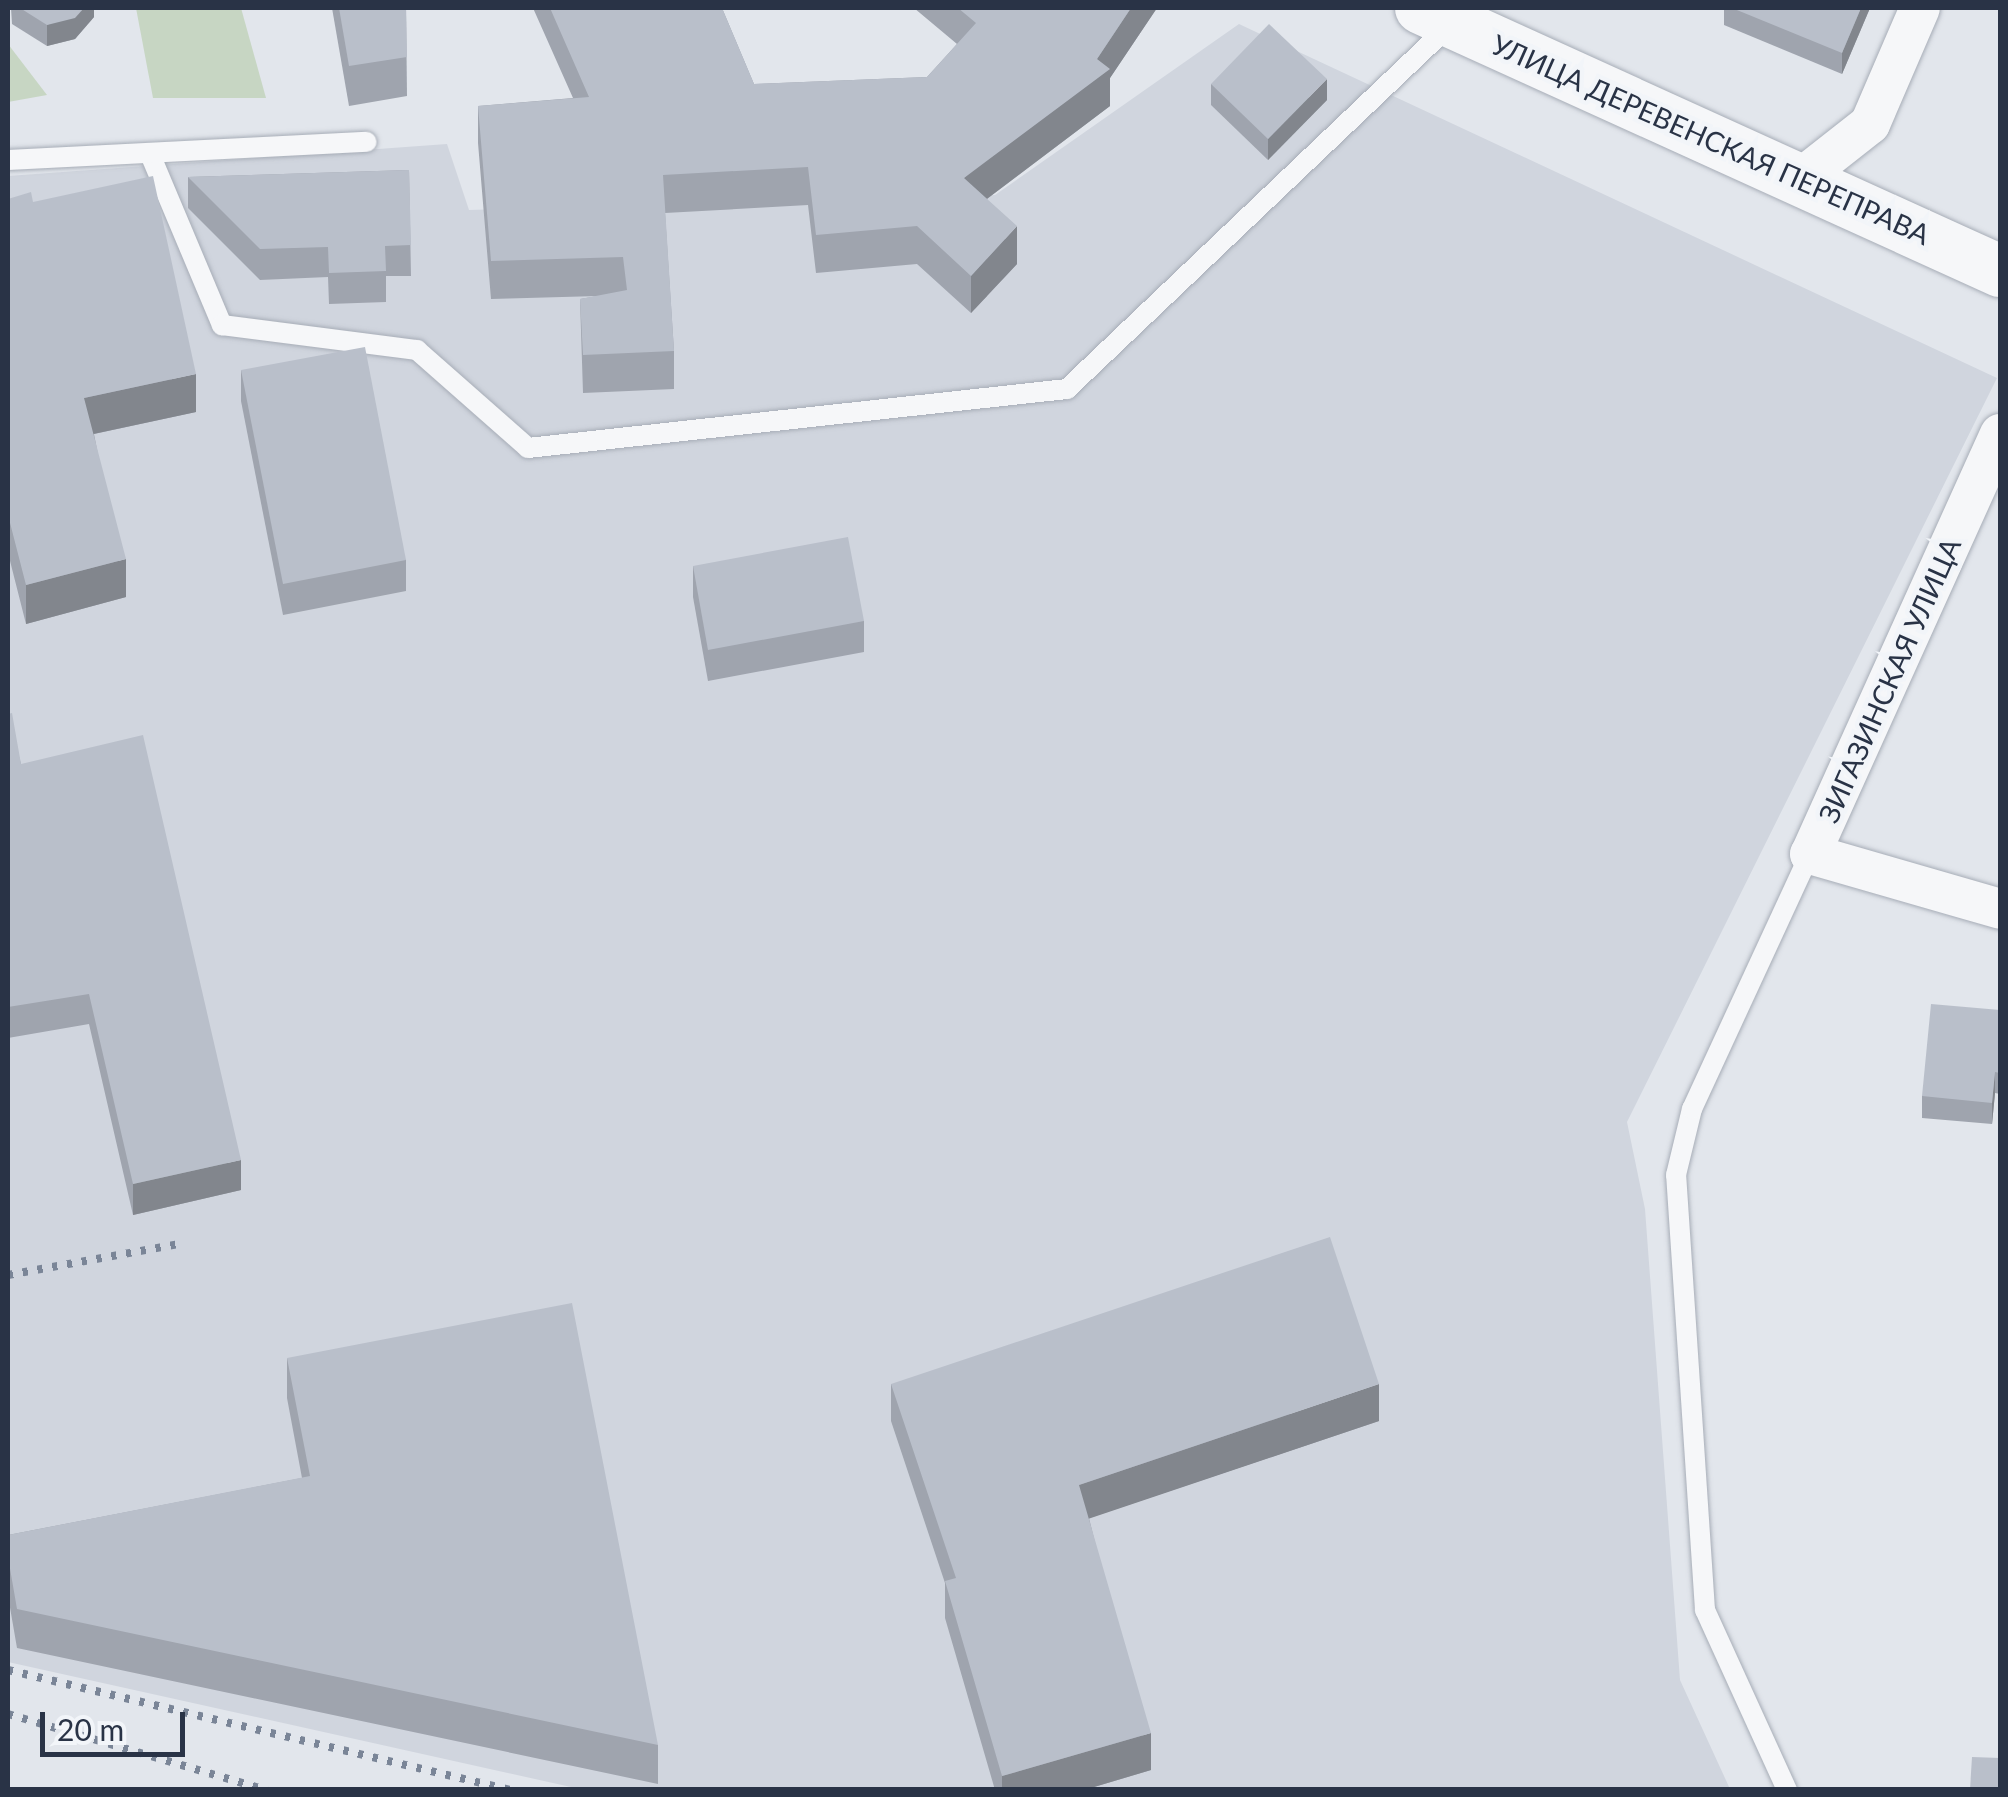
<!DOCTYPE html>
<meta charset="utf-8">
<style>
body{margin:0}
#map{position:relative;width:2008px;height:1797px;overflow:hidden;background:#e2e6ec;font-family:Lato,sans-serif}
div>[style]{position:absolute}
.built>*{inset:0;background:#d0d5de}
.green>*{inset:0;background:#c7d6c3}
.roads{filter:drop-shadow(0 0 2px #a7adb7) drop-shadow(0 0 2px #a7adb7)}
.service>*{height:20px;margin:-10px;padding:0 10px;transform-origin:10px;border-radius:10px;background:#f6f7f9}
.minor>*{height:40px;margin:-20px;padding:0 20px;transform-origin:20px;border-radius:20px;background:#f6f7f9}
.tertiary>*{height:52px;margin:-26px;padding:0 26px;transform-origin:26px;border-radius:26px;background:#f6f7f9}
.rail>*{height:8px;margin-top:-4px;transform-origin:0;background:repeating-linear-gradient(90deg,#7a8597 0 5px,transparent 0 15px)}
.wall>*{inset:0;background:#9fa4ae}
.shaded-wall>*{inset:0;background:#82868d}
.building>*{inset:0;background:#b9bfca}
span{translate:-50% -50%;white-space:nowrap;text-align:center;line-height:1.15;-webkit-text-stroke:9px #f2f5f9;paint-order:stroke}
.street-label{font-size:28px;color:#293346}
.frame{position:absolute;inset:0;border:10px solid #293346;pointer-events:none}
.scale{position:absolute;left:40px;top:1712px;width:145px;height:45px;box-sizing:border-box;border:5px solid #293346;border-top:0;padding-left:12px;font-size:30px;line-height:35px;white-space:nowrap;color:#293346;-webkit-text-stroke:8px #f2f5f9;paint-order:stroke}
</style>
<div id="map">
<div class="built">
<i style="clip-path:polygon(1239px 24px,1997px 378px,1627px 1122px,1645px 1209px,1680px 1680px,1730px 1789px,580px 1789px,8px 1662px,8px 176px,447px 144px,469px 210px,995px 195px)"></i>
</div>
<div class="green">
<i style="clip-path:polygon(136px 8px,241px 8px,266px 98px,153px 98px)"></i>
<i style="clip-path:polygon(8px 44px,47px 95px,8px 102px)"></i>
</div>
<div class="roads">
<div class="service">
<i style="left:150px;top:154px;width:186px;rotate:67.2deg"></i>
<i style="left:222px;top:325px;width:197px;rotate:7.3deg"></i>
<i style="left:417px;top:350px;width:148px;rotate:41.4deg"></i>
<i style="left:528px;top:448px;width:542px;rotate:-6.25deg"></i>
<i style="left:1067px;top:389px;width:528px;rotate:-43.54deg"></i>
<i style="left:8px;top:160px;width:359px;rotate:-2.9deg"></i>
<i style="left:1787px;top:1790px;width:198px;rotate:-114.5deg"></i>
<i style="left:1705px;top:1610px;width:436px;rotate:-93.8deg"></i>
<i style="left:1676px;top:1175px;width:68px;rotate:-76.4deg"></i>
<i style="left:1692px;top:1109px;width:281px;rotate:-65.2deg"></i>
</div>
<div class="minor">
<i style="left:1800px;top:179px;width:89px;rotate:-38.2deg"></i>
<i style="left:1870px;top:124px;width:126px;rotate:-66.7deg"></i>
<i style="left:2000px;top:434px;width:461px;rotate:114.3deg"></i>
<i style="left:1810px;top:854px;width:198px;rotate:16.1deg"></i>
</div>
<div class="tertiary">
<i style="left:1421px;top:8px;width:636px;rotate:24.43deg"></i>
</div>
</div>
<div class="rail">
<i style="left:8px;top:1275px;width:173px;rotate:-10.3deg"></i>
<i style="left:8px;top:1670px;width:516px;rotate:13.44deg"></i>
<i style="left:8px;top:1714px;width:270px;rotate:16.4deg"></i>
</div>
<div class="wall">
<i style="clip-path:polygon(11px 8px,94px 8px,94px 17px,75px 39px,47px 46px,12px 24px)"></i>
<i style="clip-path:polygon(332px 8px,406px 8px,407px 96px,349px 106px)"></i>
<i style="clip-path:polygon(533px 8px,722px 8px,754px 84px,927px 77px,957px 44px,914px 8px,1157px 8px,1110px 78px,1110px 106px,987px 199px,1017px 264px,971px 313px,917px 264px,816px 273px,808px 205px,665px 213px,674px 351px,674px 389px,583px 393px,580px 299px,598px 296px,491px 299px,478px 143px,478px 106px,573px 98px)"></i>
<i style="clip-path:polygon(1724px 8px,1870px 8px,1842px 74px,1724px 25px)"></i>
<i style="clip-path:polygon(1211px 84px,1327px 100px,1268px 160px,1211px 105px)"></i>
<i style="clip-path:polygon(2000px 137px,2000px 175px,1998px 173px,1998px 142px)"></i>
<i style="clip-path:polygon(409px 170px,411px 276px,386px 276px,386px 302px,329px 304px,328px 277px,260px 280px,188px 208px,188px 177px)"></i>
<i style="clip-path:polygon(8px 199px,33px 202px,196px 412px,94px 434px,126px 597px,26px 624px,8px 553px)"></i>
<i style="clip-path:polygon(241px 370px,406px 560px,406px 591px,283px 615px,241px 401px)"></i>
<i style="clip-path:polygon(693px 566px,864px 621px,864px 652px,708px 681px,693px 597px)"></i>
<i style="clip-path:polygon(8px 714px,21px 764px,241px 1190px,133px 1215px,89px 1024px,8px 1038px)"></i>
<i style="clip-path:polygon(2000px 1010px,2000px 1094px,1995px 1093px,1992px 1124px,1922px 1118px,1922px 1096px)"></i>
<i style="clip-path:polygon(287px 1358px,658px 1745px,658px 1784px,17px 1648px,8px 1596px,8px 1535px,302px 1478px,287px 1398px)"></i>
<i style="clip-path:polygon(891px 1384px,1379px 1421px,1089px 1518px,1151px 1770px,1084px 1790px,995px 1790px,945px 1618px,945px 1583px,891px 1421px)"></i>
</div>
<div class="shaded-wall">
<i style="clip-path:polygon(84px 8px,94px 8px,94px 17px,75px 39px,47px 46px,47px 25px)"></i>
<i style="clip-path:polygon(1131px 8px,1157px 8px,1110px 78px,1110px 106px,964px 216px,964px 178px,1097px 59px)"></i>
<i style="clip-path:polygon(1861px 8px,1870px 8px,1842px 74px,1842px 53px)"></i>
<i style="clip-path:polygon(1327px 79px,1327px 100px,1268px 160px,1268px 139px)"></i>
<i style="clip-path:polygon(1017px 226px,1017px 264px,971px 313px,971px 276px)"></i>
<i style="clip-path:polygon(196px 374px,196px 412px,84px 436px,84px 398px)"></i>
<i style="clip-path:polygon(126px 559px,126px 597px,26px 624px,26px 585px)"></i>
<i style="clip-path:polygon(1995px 1072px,1995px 1093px,1992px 1124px,1992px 1103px)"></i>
<i style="clip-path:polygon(241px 1160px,241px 1190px,133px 1215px,133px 1184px)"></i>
<i style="clip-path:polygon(1379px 1384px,1379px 1421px,1079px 1522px,1079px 1485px)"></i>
<i style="clip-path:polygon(1151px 1733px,1151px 1770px,1084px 1790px,1002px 1790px,1002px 1776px)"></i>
</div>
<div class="building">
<i style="clip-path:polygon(20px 8px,84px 8px,75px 18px,47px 25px)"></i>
<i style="clip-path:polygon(339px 8px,406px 8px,407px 57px,349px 66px)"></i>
<i style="clip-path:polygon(550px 8px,722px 8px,754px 84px,927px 77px,976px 23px,958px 8px,1131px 8px,1097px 59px,1110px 69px,964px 178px,1017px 226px,971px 276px,917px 226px,816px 235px,808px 167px,663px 175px,674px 351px,583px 355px,580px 299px,627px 290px,623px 257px,491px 261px,478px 106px,589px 97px)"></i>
<i style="clip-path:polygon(1732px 8px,1861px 8px,1842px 53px)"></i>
<i style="clip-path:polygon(1269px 24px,1327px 79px,1268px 139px,1211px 84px)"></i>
<i style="clip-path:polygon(409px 170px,411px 245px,385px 246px,386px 271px,329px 273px,328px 247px,260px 249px,188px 177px)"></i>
<i style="clip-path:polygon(153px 176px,196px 374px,84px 398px,126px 559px,26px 585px,8px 515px,8px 199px,31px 192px,33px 202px)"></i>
<i style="clip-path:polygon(365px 347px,406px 560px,283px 584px,241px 370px)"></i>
<i style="clip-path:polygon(848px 537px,864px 621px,708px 650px,693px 566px)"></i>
<i style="clip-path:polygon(12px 713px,21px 764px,143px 735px,241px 1160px,133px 1184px,89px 994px,8px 1007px,8px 714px)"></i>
<i style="clip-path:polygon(1931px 1004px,2000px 1010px,2000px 1073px,1995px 1072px,1992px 1103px,1922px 1096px)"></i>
<i style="clip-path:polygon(1330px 1237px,1379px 1384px,1079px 1485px,1151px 1733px,1002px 1776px,945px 1581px,956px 1578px,891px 1384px)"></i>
<i style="clip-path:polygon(572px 1303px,658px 1745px,17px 1609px,8px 1557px,8px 1535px,310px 1476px,287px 1358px)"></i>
<i style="clip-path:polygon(1972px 1757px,2000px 1758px,2000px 1790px,1970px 1790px)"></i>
</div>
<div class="street-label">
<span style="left:1711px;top:139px;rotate:24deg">УЛИЦА ДЕРЕВЕНСКАЯ ПЕРЕПРАВА</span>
<span style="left:1889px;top:680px;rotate:-66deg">ЗИГАЗИНСКАЯ УЛИЦА</span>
</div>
<div class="frame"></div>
<div class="scale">20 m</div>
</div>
